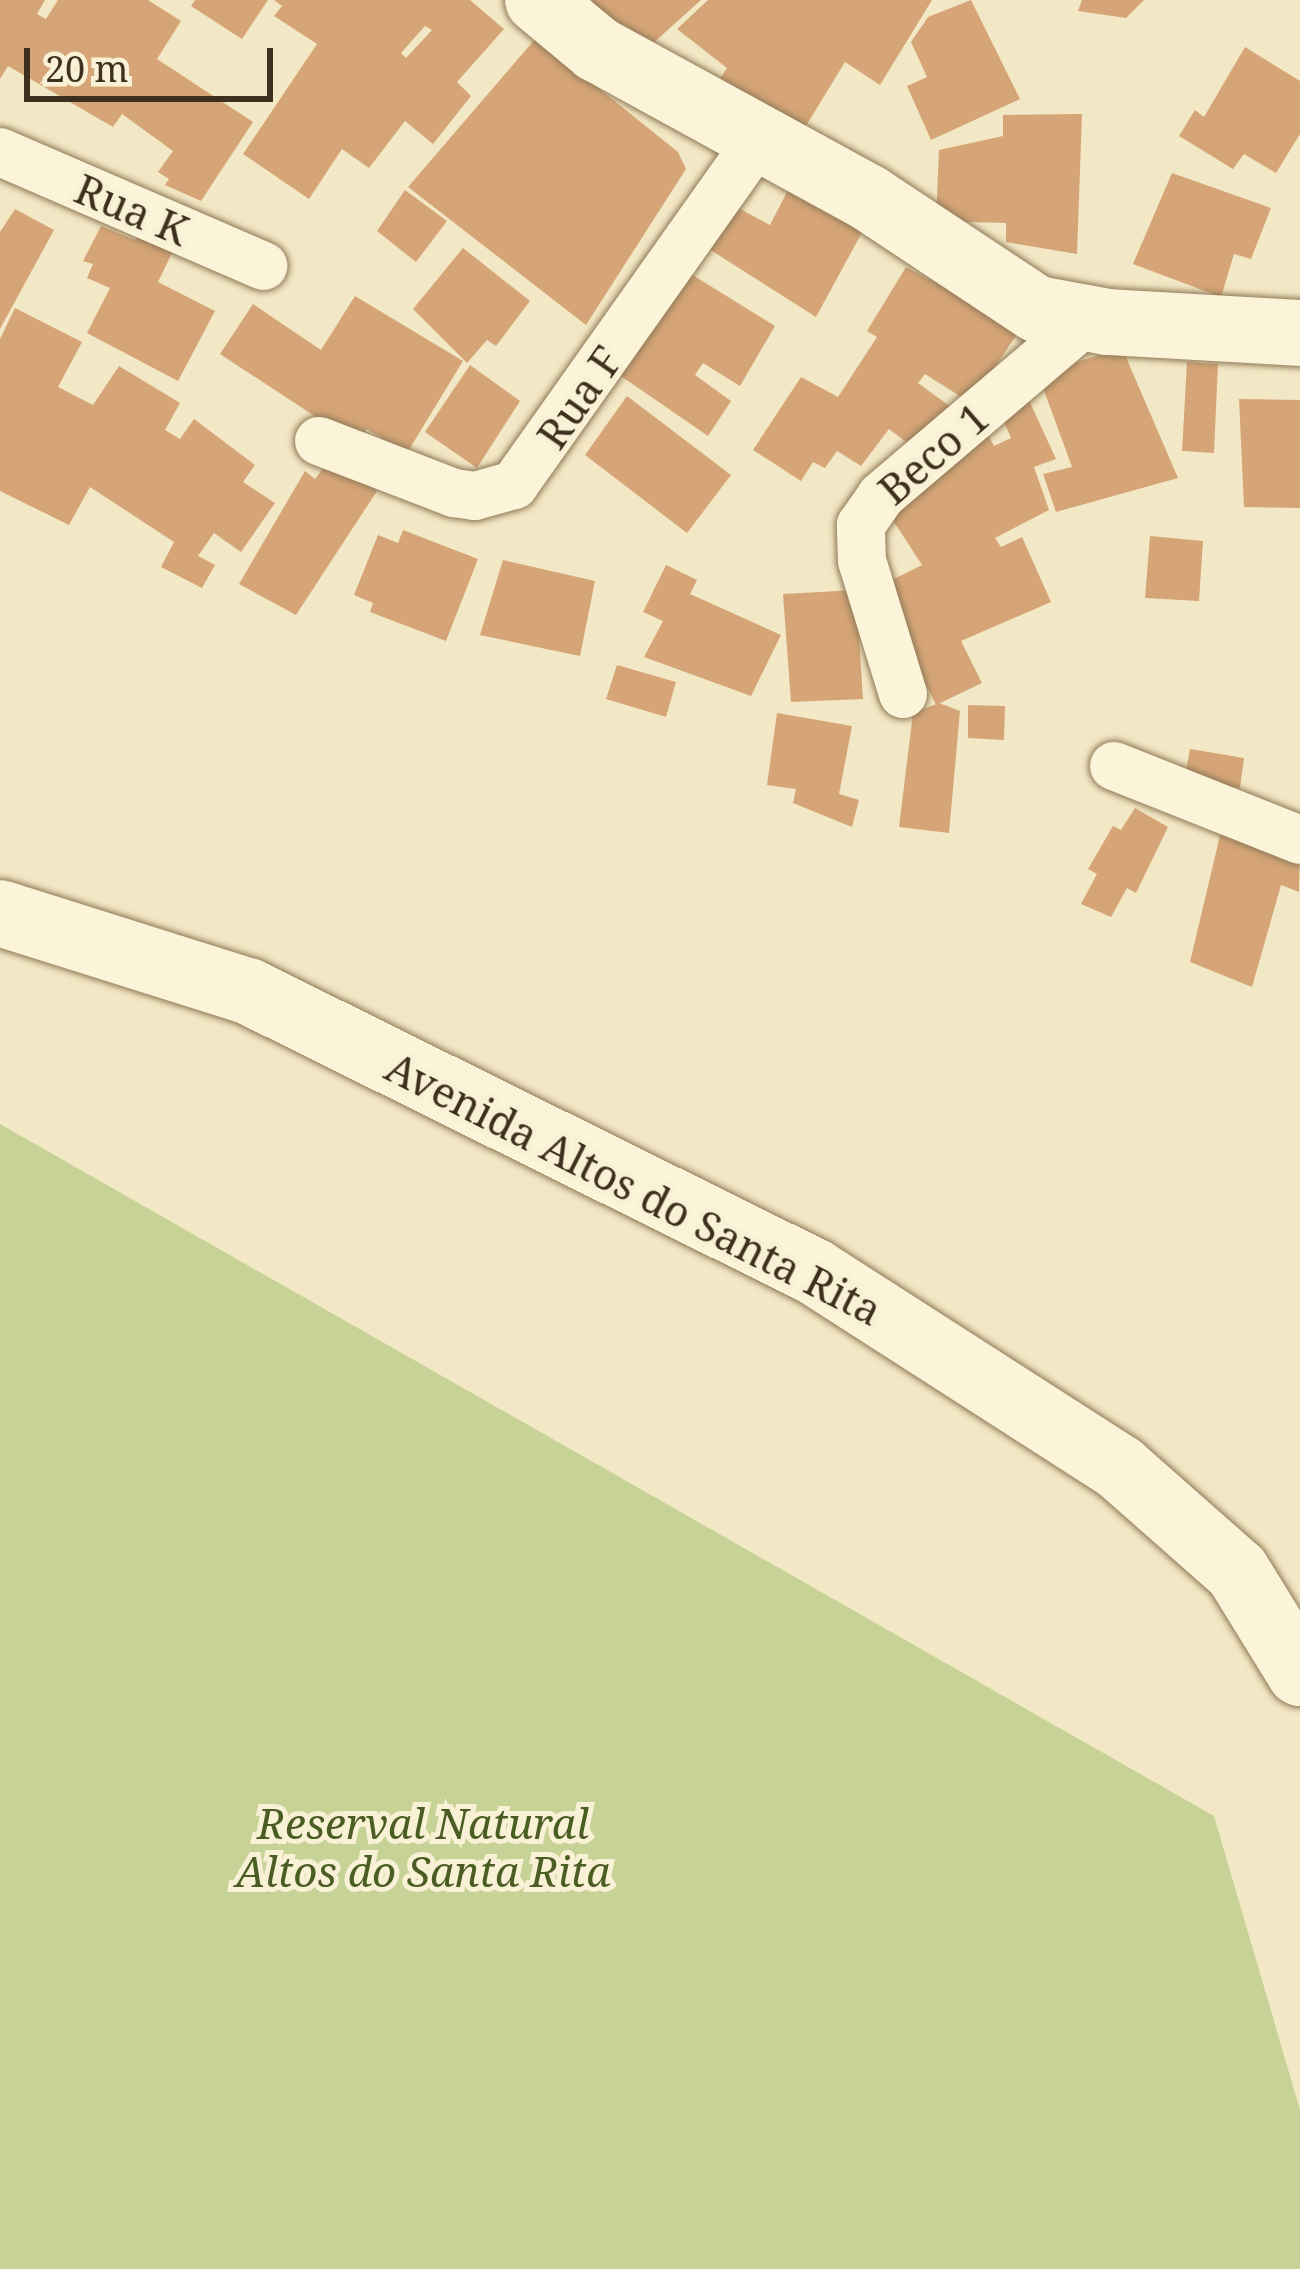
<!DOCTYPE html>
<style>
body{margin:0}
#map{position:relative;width:1300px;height:2269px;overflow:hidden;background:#f3e8c5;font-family:"Noto Serif",serif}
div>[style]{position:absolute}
.green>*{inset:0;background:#c7d297}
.building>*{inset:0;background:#d5a577}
.roads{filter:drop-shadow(0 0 3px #907a58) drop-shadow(0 0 3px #907a58)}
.lane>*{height:48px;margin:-24px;padding:0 24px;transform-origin:24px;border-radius:24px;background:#fcf4d9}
.street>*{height:66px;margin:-33px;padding:0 33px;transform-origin:33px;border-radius:33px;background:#fcf4d9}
.secondary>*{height:66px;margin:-33px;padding:0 33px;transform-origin:33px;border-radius:33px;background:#fcf4d9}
span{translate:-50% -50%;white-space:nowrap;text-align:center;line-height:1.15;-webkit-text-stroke:10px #f9f1d5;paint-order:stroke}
.street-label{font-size:42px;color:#3e301e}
.park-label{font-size:42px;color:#4a5d22;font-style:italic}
.scale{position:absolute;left:24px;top:48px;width:249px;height:54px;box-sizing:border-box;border:6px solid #3e301e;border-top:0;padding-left:15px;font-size:36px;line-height:42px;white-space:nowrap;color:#3e301e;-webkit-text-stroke:9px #f9f1d5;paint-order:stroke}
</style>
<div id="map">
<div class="green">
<i style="clip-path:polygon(0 1124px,1214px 1816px,1300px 2110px,1300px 2269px,0 2269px)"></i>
</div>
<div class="building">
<i style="clip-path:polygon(0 0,45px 0,37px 14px,46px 19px,58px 0,148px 0,181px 21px,157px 59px,253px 122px,201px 201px,165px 185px,169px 179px,158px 172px,173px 151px,122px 114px,113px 127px,8px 66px,0 79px)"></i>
<i style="clip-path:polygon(195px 0,268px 0,242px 39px,191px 6px)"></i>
<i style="clip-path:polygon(evenodd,274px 0,470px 0,504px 29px,457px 82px,471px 96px,433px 144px,405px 121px,369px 168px,342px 149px,309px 199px,243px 154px,317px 44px,274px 16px,282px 6px,274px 0,425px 26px,432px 30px,406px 58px,401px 53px,425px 26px)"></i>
<i style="clip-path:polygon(593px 0,701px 0,650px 46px,585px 6px)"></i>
<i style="clip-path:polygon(708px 0,932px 0,880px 85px,845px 62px,801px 134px,708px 97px,727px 68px,677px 29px)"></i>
<i style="clip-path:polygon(971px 0,1020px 99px,931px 140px,907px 86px,927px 77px,911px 42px,928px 17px)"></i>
<i style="clip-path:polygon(1082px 0,1144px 0,1126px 18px,1078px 11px)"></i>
<i style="clip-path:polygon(536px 38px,678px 152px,686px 169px,586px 325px,408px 187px)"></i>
<i style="clip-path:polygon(1245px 47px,1300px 81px,1300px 134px,1276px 173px,1244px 154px,1233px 169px,1179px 136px,1195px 110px,1204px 117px)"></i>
<i style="clip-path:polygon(1082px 114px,1077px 254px,1006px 242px,1006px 223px,936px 221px,939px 150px,1003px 136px,1003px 115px)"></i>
<i style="clip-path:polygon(1172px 173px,1271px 208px,1251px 259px,1234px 254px,1221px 297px,1133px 264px)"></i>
<i style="clip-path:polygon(790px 186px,865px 227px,816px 317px,709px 249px,706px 256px,696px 250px,727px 202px,770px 225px)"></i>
<i style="clip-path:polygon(405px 190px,447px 221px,416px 262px,377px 231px)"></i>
<i style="clip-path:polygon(15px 209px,54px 230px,0 329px,0 232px)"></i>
<i style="clip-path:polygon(101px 226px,135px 240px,140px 231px,174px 249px,158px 282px,215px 311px,178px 381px,87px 333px,110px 288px,87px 278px,93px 264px,83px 261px)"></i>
<i style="clip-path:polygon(463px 248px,530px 301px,496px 346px,487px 340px,467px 363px,413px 309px)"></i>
<i style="clip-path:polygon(906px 267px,1021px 328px,971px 403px,925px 374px,918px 383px,962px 415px,914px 448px,889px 429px,861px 466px,837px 451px,825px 468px,813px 462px,801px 481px,753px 450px,801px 377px,838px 397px,877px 337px,867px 331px)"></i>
<i style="clip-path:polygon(683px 269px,775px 326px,740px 386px,703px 363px,695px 375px,731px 401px,708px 436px,618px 374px)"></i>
<i style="clip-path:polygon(355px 296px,463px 361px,407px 453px,367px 429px,357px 444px,220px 354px,253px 304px,321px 350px)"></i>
<i style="clip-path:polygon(15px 308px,82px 342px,58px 387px,93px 405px,119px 366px,180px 403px,165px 430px,180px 439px,194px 419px,255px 465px,243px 482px,275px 503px,241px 552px,214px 533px,198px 556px,215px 565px,202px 588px,161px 567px,174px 542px,90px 487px,69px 525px,0 491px,0 339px)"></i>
<i style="clip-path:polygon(1122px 348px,1178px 478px,1056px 512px,1043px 474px,1072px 467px,1038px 374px)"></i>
<i style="clip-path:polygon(1187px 362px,1218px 364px,1214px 453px,1182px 451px)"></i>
<i style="clip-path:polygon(470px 365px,520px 401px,477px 468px,425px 432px)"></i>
<i style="clip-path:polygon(627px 396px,731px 475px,687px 533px,585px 455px)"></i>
<i style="clip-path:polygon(1027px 396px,1056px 459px,1034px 467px,1049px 510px,995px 538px,1001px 547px,1022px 537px,1051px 602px,961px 641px,982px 683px,936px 705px,878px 587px,922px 565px,881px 502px,984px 428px,994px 446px,1011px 438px,999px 411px)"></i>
<i style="clip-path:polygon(1239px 399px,1300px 400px,1300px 508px,1244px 507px)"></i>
<i style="clip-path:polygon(332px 457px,377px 491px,296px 615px,239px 584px,305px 471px,315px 479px)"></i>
<i style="clip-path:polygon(403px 530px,478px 559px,446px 641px,370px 612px,373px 603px,354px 595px,378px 535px,398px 543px)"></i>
<i style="clip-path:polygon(1150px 536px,1203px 541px,1199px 601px,1145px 598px)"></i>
<i style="clip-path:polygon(503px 560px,595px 581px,580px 656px,480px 635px)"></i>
<i style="clip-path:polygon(666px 565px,697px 580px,690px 594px,781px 635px,751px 696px,644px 657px,663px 621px,643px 612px)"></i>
<i style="clip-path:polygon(856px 590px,863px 699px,791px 702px,783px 594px)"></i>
<i style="clip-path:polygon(617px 665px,676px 682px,666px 717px,606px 699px)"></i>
<i style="clip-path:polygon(939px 703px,960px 711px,949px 833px,899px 827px,913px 713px)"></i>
<i style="clip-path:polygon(968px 705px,1005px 706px,1004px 740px,968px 738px)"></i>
<i style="clip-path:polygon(777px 713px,852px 726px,839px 794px,859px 800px,852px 827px,793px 803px,796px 789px,767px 785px)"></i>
<i style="clip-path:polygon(1190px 749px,1244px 758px,1240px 788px,1184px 782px)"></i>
<i style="clip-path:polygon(1135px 808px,1168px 827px,1136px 893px,1127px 888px,1111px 917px,1081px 904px,1097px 874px,1088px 869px,1113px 826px,1121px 830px)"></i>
<i style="clip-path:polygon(1222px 827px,1300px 845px,1299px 892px,1281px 885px,1252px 987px,1190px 962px)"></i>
</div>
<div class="roads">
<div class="lane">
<i style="left:0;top:152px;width:287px;rotate:23.4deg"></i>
<i style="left:319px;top:441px;width:145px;rotate:21.1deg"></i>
<i style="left:454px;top:493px;width:21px;rotate:8deg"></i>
<i style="left:475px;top:496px;width:41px;rotate:-15.8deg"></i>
<i style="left:514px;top:485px;width:425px;rotate:-54.7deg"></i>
<i style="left:903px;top:694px;width:139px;rotate:-107.1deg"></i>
<i style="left:862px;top:561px;width:36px;rotate:-92deg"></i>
<i style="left:861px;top:525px;width:35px;rotate:-55deg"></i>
<i style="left:881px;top:496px;width:275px;rotate:-40.4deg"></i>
<i style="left:1114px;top:766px;width:200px;rotate:21.7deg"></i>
</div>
<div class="street">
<i style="left:538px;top:0;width:77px;rotate:39.7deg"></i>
<i style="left:597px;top:49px;width:310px;rotate:28.7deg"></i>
<i style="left:869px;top:198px;width:201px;rotate:33.5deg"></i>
<i style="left:1037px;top:309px;width:72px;rotate:10.4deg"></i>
<i style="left:1108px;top:322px;width:192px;rotate:3.3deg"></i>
</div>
<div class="secondary">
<i style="left:0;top:913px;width:260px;rotate:17.5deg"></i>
<i style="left:248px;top:991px;width:633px;rotate:26.36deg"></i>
<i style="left:815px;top:1272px;width:363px;rotate:32.7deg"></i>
<i style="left:1120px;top:1468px;width:156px;rotate:41.4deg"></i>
<i style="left:1237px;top:1571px;width:120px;rotate:58.3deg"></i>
</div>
</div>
<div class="street-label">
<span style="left:132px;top:209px;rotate:23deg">Rua K</span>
<span style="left:579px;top:397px;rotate:-55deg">Rua F</span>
<span style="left:933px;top:453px;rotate:-41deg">Beco 1</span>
<span style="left:634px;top:1188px;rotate:27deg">Avenida Altos do Santa Rita</span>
</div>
<div class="park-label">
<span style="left:423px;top:1847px">Reserval Natural<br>Altos do Santa Rita</span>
</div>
<div class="scale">20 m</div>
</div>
